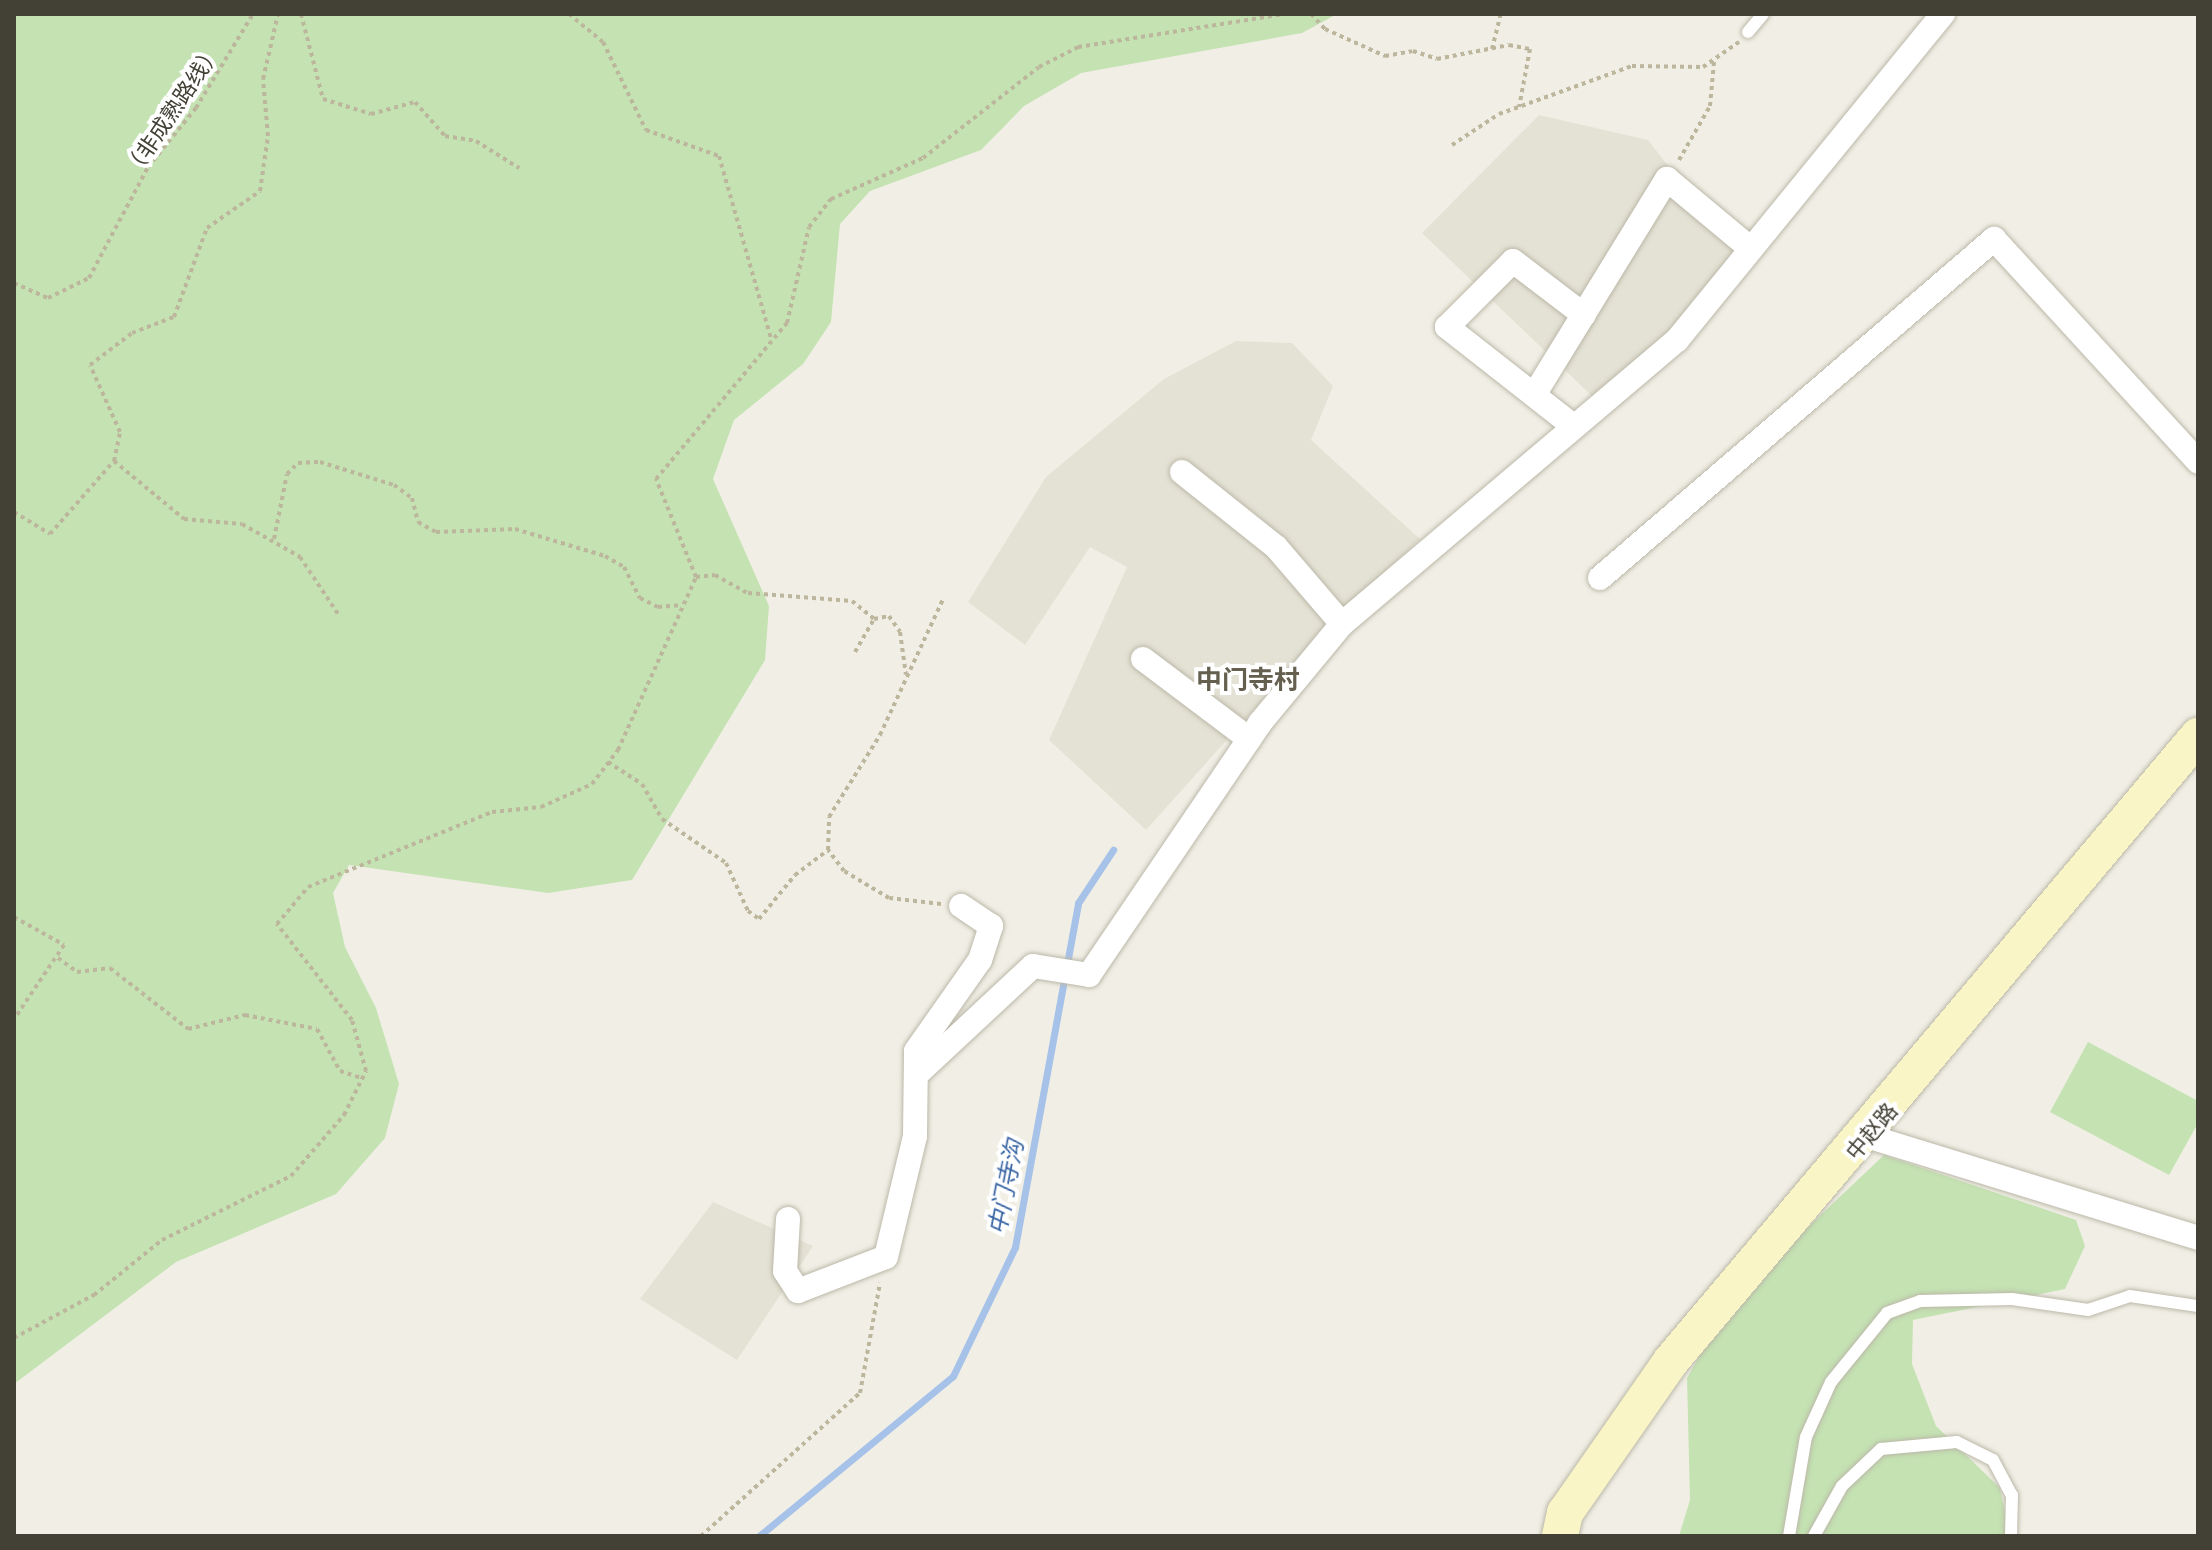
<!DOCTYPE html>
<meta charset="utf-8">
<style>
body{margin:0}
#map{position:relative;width:2212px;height:1550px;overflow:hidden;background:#f1efe5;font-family:"Noto Sans","Noto Sans SC",sans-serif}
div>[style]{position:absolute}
.residential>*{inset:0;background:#e4e2d4}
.green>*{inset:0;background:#c4e2b2}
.stream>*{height:7px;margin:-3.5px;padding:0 3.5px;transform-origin:3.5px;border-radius:3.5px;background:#a7c2e9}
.path>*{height:4px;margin-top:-2px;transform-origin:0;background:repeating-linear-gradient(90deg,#bcb69c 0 4px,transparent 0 8px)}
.roads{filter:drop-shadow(0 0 2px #bbb8a9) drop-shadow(0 0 2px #bbb8a9)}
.lane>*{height:12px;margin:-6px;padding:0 6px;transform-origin:6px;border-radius:6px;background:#fff}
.street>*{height:24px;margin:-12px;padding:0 12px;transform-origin:12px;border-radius:12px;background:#fff}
.secondary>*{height:36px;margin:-18px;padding:0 18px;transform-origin:18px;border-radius:18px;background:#f9f5c7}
span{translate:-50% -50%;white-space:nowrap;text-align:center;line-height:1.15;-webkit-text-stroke:8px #fff;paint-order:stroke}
.street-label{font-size:22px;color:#434035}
.water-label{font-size:24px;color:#3965a4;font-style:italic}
.quarter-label{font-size:26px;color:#645f4e;font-weight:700}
.frame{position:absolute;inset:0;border:16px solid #434035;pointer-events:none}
</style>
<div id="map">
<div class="residential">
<i style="clip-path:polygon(1539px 115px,1648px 140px,1743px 262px,1594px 398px,1422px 233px)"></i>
<i style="clip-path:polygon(1236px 341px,1292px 343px,1333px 386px,1311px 440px,1420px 539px,1339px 615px,1146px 830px,1049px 740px,1127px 567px,1090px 547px,1025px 645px,968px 602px,1046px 477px,1164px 379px)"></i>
<i style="clip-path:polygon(713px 1202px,813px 1246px,737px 1360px,640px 1299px)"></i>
</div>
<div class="green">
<i style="clip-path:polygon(14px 14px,1337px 14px,1302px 33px,1081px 73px,1024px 106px,981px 150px,870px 191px,840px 224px,831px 322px,803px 364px,734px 420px,713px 479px,769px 606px,765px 660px,632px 880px,548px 893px,349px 865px,333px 893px,345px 947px,376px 1008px,399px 1084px,385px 1138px,336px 1194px,176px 1262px,14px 1384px)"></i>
<i style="clip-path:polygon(2088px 1042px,2198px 1101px,2198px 1123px,2169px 1175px,2050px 1112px)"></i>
<i style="clip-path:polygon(1884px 1155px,2076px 1220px,2085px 1246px,2065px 1289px,1913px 1320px,1912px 1364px,1936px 1426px,2000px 1488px,2010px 1536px,1679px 1536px,1690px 1500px,1687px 1378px,1731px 1300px)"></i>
</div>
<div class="stream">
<i style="left:759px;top:1536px;width:251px;rotate:-39.5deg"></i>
<i style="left:953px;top:1376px;width:143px;rotate:-64.3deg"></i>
<i style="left:1015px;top:1247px;width:350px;rotate:-79.6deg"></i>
<i style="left:1078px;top:903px;width:64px;rotate:-56.6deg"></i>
</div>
<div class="path">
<i style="left:301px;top:14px;width:88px;rotate:75.5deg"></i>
<i style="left:323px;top:99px;width:50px;rotate:17.4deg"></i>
<i style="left:371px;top:114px;width:46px;rotate:-15.3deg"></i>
<i style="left:415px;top:102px;width:45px;rotate:48.6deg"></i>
<i style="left:445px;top:136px;width:31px;rotate:9deg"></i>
<i style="left:476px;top:141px;width:51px;rotate:32.1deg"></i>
<i style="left:569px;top:14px;width:44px;rotate:39.5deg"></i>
<i style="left:603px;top:42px;width:98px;rotate:64deg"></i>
<i style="left:646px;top:130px;width:77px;rotate:19.6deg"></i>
<i style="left:719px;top:156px;width:189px;rotate:74.1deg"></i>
<i style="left:1311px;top:14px;width:21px;rotate:47deg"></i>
<i style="left:1325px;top:29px;width:66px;rotate:24.2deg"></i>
<i style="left:1385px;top:56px;width:28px;rotate:-10deg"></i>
<i style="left:1413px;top:51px;width:25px;rotate:18deg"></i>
<i style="left:1437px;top:59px;width:73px;rotate:-11deg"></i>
<i style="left:1509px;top:45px;width:21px;rotate:11deg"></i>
<i style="left:1530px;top:49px;width:59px;rotate:100.7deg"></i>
<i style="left:1492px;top:49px;width:36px;rotate:-76deg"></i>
<i style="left:1452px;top:145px;width:56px;rotate:-33.4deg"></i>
<i style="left:1499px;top:114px;width:141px;rotate:-19.8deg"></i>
<i style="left:1632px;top:66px;width:71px;rotate:0.8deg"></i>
<i style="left:1703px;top:67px;width:44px;rotate:-34.8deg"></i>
<i style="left:1679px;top:160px;width:62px;rotate:-60.1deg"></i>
<i style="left:1710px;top:106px;width:44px;rotate:-84.8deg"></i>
<i style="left:14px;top:283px;width:37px;rotate:24deg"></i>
<i style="left:48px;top:298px;width:46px;rotate:-26deg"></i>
<i style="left:89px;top:278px;width:126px;rotate:-62deg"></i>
<i style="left:148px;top:167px;width:76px;rotate:-50.9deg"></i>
<i style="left:196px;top:108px;width:110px;rotate:-58.8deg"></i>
<i style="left:114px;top:461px;width:91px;rotate:39.6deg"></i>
<i style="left:184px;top:519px;width:58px;rotate:4.9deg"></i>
<i style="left:242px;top:524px;width:67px;rotate:29.6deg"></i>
<i style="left:300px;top:557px;width:69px;rotate:56.3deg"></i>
<i style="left:14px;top:512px;width:42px;rotate:31.4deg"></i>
<i style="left:50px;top:534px;width:97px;rotate:-48.8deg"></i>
<i style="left:114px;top:461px;width:30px;rotate:-78deg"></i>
<i style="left:120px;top:432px;width:73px;rotate:-114.1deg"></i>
<i style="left:90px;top:365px;width:53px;rotate:-37.3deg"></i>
<i style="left:132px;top:333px;width:45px;rotate:-20.9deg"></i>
<i style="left:174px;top:317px;width:95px;rotate:-69.7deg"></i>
<i style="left:207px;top:228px;width:65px;rotate:-34.9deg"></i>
<i style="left:260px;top:191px;width:56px;rotate:-81.7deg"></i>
<i style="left:268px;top:136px;width:57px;rotate:-95deg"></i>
<i style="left:263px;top:79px;width:67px;rotate:-77deg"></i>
<i style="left:274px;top:539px;width:66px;rotate:-78.7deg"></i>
<i style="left:287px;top:474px;width:16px;rotate:-45deg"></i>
<i style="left:298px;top:463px;width:22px;rotate:-3deg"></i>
<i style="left:320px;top:462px;width:77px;rotate:17.3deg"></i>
<i style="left:394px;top:485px;width:22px;rotate:36deg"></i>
<i style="left:412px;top:498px;width:25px;rotate:76deg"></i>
<i style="left:418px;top:522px;width:21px;rotate:29deg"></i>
<i style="left:436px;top:532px;width:79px;rotate:-2.2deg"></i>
<i style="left:515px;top:529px;width:94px;rotate:16.7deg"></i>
<i style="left:605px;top:556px;width:22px;rotate:30deg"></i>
<i style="left:624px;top:567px;width:35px;rotate:63deg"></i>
<i style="left:640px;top:598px;width:20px;rotate:27deg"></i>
<i style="left:658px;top:607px;width:24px;rotate:-5deg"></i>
<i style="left:696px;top:577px;width:19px;rotate:-6deg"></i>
<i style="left:715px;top:575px;width:38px;rotate:29deg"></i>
<i style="left:748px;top:593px;width:104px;rotate:4.4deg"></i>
<i style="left:852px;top:601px;width:28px;rotate:39deg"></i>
<i style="left:855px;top:652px;width:38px;rotate:-60deg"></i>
<i style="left:874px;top:619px;width:15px;rotate:-11deg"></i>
<i style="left:889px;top:616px;width:19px;rotate:55deg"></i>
<i style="left:900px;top:632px;width:43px;rotate:82.1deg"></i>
<i style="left:608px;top:762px;width:40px;rotate:32.9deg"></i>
<i style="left:642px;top:784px;width:40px;rotate:60.3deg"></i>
<i style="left:662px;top:819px;width:78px;rotate:34.5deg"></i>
<i style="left:726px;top:863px;width:53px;rotate:65.4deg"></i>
<i style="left:748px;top:911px;width:14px;rotate:36deg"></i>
<i style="left:759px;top:919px;width:57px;rotate:-50.7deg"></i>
<i style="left:795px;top:875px;width:41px;rotate:-37.1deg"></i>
<i style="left:941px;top:904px;width:52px;rotate:-173.4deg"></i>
<i style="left:889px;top:898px;width:52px;rotate:-149deg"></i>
<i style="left:844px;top:871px;width:26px;rotate:-127deg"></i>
<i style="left:828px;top:850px;width:33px;rotate:-88deg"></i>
<i style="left:829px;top:817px;width:97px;rotate:-58.1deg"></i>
<i style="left:880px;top:735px;width:152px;rotate:-65.1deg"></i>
<i style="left:14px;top:917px;width:57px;rotate:29.2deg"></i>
<i style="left:64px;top:945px;width:89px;rotate:124deg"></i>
<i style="left:58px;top:958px;width:24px;rotate:36deg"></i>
<i style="left:77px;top:972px;width:33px;rotate:-7deg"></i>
<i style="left:110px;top:968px;width:99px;rotate:38deg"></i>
<i style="left:188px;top:1029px;width:59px;rotate:-13.8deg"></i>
<i style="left:245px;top:1015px;width:73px;rotate:11deg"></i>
<i style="left:317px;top:1029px;width:48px;rotate:61.3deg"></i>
<i style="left:340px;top:1071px;width:23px;rotate:18deg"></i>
<i style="left:14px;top:1338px;width:91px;rotate:-28.3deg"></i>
<i style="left:94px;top:1295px;width:87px;rotate:-39deg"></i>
<i style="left:162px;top:1240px;width:144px;rotate:-26.4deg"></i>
<i style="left:291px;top:1176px;width:81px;rotate:-49deg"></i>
<i style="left:344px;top:1115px;width:49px;rotate:-63.4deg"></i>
<i style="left:366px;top:1071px;width:53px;rotate:-105.4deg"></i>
<i style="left:352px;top:1020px;width:122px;rotate:-128deg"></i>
<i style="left:277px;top:924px;width:48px;rotate:-50deg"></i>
<i style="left:308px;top:887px;width:199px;rotate:-22.2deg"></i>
<i style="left:492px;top:812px;width:49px;rotate:-5.8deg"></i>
<i style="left:541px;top:807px;width:56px;rotate:-24.3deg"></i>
<i style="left:592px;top:784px;width:43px;rotate:-52.6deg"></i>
<i style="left:618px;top:750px;width:190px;rotate:-65.7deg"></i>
<i style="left:696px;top:577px;width:106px;rotate:-112.2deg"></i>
<i style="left:656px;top:479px;width:204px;rotate:-50deg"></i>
<i style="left:787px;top:323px;width:98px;rotate:-77.1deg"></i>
<i style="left:809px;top:227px;width:36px;rotate:-52deg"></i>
<i style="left:831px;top:199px;width:101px;rotate:-24deg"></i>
<i style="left:923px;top:158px;width:147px;rotate:-38.1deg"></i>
<i style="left:1039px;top:67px;width:44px;rotate:-27.1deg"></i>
<i style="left:1078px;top:47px;width:210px;rotate:-9.1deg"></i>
<i style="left:701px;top:1536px;width:214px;rotate:-42deg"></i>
<i style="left:860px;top:1393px;width:112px;rotate:-79.7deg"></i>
</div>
<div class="roads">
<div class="lane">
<i style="left:1748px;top:32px;width:23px;rotate:-50deg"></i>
<i style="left:1789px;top:1536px;width:100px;rotate:-80.3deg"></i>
<i style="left:1806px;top:1437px;width:60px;rotate:-65.6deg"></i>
<i style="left:1831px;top:1382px;width:89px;rotate:-50.9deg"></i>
<i style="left:1887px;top:1313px;width:35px;rotate:-20deg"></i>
<i style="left:1920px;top:1301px;width:92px;rotate:-1.2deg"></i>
<i style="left:2012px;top:1299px;width:77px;rotate:8.2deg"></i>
<i style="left:2088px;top:1310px;width:44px;rotate:-18.4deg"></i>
<i style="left:2130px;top:1296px;width:69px;rotate:8.4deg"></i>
<i style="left:1814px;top:1536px;width:57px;rotate:-60.8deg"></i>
<i style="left:1842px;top:1486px;width:54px;rotate:-43.5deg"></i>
<i style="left:1881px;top:1449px;width:76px;rotate:-5.3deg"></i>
<i style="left:1957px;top:1442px;width:40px;rotate:26.6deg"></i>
<i style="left:1993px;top:1460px;width:40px;rotate:62deg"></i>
<i style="left:2012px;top:1495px;width:41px;rotate:91.4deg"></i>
</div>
<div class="street">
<i style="left:1534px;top:395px;width:254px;rotate:-58.4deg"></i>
<i style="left:1667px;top:179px;width:109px;rotate:39.8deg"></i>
<i style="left:1572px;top:425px;width:159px;rotate:-141.9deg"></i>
<i style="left:1447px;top:327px;width:93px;rotate:-45deg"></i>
<i style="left:1513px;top:261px;width:89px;rotate:37.3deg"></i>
<i style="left:1182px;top:472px;width:120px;rotate:38.6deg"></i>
<i style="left:1276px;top:547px;width:101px;rotate:49.4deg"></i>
<i style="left:1600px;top:578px;width:520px;rotate:-40.71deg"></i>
<i style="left:1994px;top:239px;width:302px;rotate:47.5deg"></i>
<i style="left:1143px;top:659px;width:133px;rotate:37deg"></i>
<i style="left:916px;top:1075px;width:160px;rotate:-43deg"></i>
<i style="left:1033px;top:966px;width:57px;rotate:9.1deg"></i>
<i style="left:1089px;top:975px;width:305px;rotate:-55.8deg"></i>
<i style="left:1260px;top:723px;width:129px;rotate:-50.4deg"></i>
<i style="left:1342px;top:624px;width:439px;rotate:-40.3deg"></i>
<i style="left:1677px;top:340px;width:421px;rotate:-50.8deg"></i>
<i style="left:1867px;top:1136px;width:346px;rotate:17.1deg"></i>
<i style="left:788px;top:1219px;width:52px;rotate:93.3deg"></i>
<i style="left:785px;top:1271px;width:24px;rotate:57deg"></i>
<i style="left:798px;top:1291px;width:94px;rotate:-21.1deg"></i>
<i style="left:886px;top:1257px;width:124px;rotate:-76.5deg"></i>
<i style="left:915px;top:1136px;width:85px;rotate:-89.3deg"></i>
<i style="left:916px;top:1051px;width:111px;rotate:-54.9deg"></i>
<i style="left:980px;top:960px;width:36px;rotate:-72deg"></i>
<i style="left:991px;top:926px;width:36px;rotate:-146deg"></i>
</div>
<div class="secondary">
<i style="left:1560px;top:1536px;width:24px;rotate:-78deg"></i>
<i style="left:1565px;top:1513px;width:185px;rotate:-55.1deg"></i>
<i style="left:1671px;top:1361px;width:818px;rotate:-49.86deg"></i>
</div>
</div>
<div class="street-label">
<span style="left:172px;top:110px;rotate:-56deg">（非成熟路线）</span>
<span style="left:1871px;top:1131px;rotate:-50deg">中赵路</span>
</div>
<div class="water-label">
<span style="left:1005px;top:1187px;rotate:-79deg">中门寺沟</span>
</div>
<div class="quarter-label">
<span style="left:1248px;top:680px">中门寺村</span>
</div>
<div class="frame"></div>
</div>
